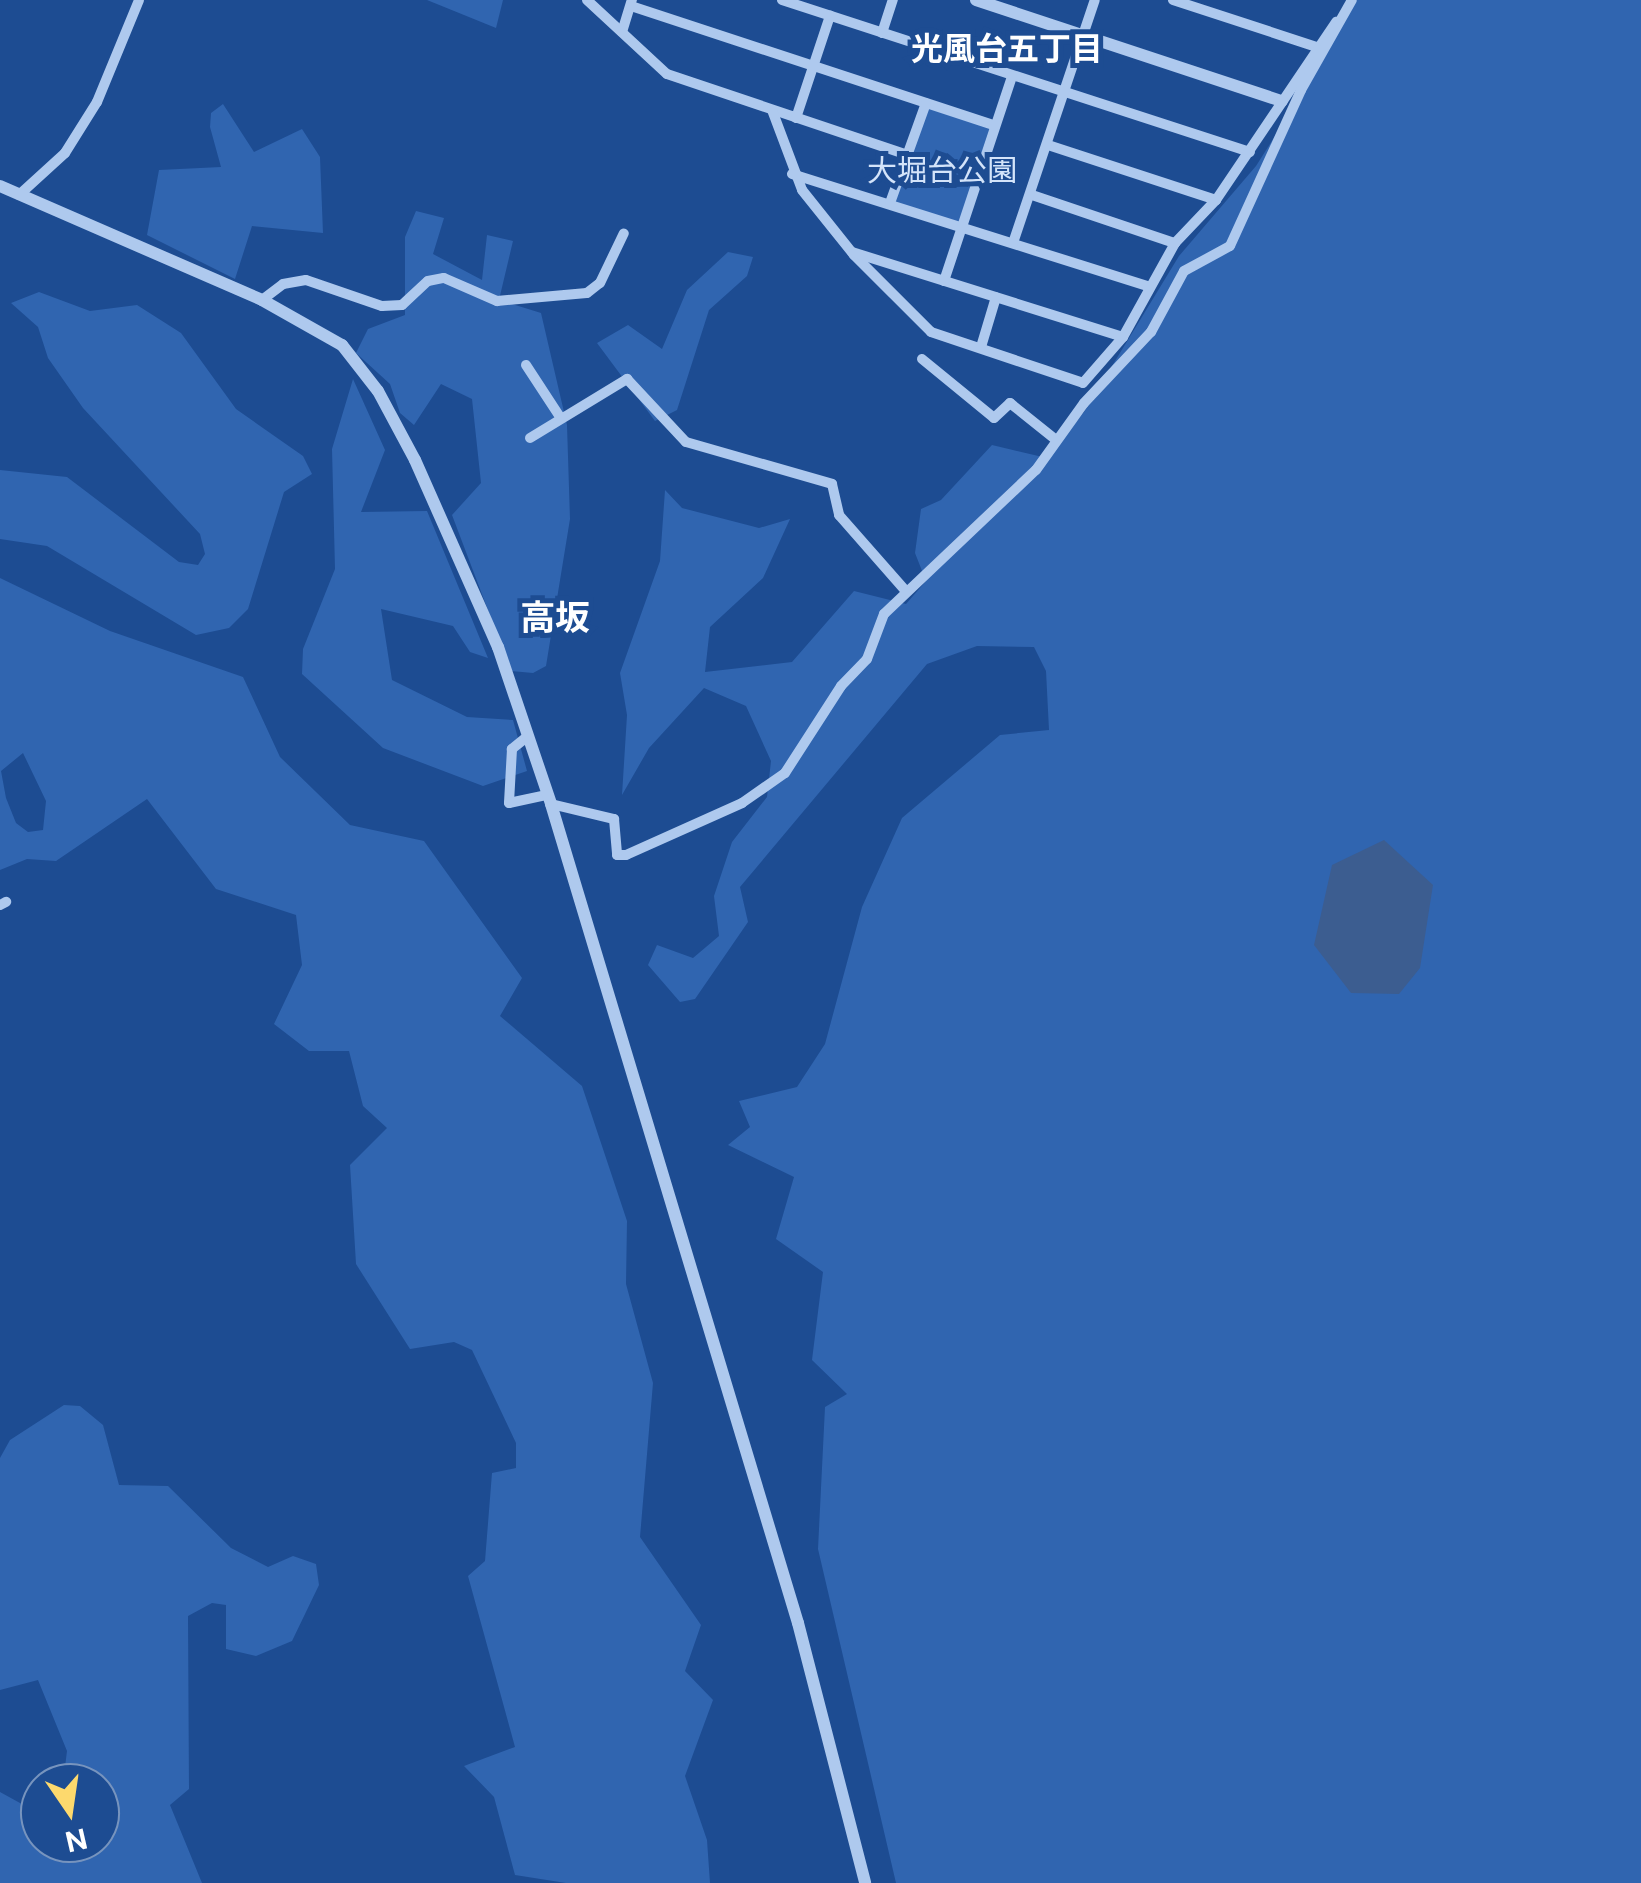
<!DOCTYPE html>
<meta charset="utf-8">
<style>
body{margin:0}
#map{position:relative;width:1641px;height:1883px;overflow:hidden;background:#1d4c92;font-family:"Public Sans","Noto Sans JP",sans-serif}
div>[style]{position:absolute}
.green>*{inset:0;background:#3065b0}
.water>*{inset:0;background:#3c5d90}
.minor>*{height:10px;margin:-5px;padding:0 5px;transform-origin:5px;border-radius:5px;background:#aec9ee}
.tertiary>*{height:12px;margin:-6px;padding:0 6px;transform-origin:6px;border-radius:6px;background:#aec9ee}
span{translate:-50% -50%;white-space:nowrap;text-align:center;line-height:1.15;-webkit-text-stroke:10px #1d4c92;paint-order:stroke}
.park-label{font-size:30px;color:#d4e4fa}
.neighbourhood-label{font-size:32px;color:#fff;font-weight:700}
.quarter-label{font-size:35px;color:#fff;font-weight:700}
.north{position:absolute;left:20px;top:1763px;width:100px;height:100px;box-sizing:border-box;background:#1d4c92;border:2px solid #7794be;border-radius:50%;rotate:167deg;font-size:28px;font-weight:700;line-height:40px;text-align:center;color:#fff}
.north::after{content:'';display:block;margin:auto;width:35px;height:45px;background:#fdd96d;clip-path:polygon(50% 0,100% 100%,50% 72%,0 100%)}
</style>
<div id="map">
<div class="green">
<i style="clip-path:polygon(427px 0,503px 0,496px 28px)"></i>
<i style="clip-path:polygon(1351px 0,1641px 0,1641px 1883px,896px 1883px,818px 1549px,825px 1407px,847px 1394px,812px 1360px,823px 1272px,776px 1239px,794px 1177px,728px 1145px,750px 1127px,739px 1101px,797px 1087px,825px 1044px,862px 907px,902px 818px,1000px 735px,1049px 730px,1046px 671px,1034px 647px,977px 646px,927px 664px,740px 887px,748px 922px,695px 999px,680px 1002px,648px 965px,657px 945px,693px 958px,719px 936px,714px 896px,732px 842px,767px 797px,771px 761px,746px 706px,704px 688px,649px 748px,622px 795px,627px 715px,620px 673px,660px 561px,665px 490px,682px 508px,759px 528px,790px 519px,763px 578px,710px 627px,705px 672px,792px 662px,854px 591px,906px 604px,926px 581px,915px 553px,921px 509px,941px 500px,992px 445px,1047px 458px,1084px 412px,1179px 256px,1256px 166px,1328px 52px)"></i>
<i style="clip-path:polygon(926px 103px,995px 126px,962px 227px,890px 203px)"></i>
<i style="clip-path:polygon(223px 104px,254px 152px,302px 129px,320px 157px,323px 233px,252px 226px,235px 279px,147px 235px,159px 170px,221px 167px,210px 127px,211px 113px)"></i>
<i style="clip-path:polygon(416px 211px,444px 218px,433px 254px,482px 280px,487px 235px,513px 241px,499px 300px,541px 313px,567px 425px,570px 519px,546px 666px,533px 673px,511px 671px,452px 515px,481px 483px,472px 399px,441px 384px,414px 425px,400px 413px,390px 384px,356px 353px,368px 329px,405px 315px,405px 237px)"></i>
<i style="clip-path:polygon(728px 252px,753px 257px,747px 276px,709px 310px,677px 410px,655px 421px,597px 343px,628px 325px,662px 349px,687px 290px)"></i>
<i style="clip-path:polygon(39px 292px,90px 311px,137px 305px,181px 333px,236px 409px,303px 456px,312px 474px,284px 492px,248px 609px,229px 628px,196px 635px,47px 546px,0 539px,0 470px,67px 477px,179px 562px,198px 565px,205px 554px,200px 534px,83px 408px,48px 358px,38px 327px,11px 303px)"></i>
<i style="clip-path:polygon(353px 379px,385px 450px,361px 512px,427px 511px,488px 658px,470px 652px,453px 626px,381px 609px,392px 680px,467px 717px,513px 720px,527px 771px,483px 786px,383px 748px,302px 674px,303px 649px,335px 569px,332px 449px)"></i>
<i style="clip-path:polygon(evenodd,0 578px,110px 631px,243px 677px,280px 757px,350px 825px,424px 841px,522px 978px,500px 1016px,582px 1086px,627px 1221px,626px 1284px,653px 1383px,640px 1537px,701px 1625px,685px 1671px,713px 1700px,685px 1776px,707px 1840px,710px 1883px,566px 1883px,515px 1875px,494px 1797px,464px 1766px,515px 1747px,468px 1576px,485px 1561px,492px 1473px,516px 1468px,516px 1443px,472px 1350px,454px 1342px,410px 1349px,356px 1264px,350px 1165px,387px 1128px,363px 1106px,349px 1051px,309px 1051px,274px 1024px,302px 965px,296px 915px,216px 889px,147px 799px,56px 861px,27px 859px,0 870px,0 578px,23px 753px,46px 801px,43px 830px,28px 832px,16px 823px,6px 798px,1px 771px,23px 753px)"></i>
<i style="clip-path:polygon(64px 1405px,80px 1406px,103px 1425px,119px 1485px,168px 1486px,231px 1548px,268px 1567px,293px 1556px,316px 1564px,319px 1585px,292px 1641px,256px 1656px,226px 1649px,226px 1605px,212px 1603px,188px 1616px,189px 1789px,170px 1805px,202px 1883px,0 1883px,0 1792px,40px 1814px,40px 1843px,100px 1843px,100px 1783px,63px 1783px,67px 1751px,38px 1680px,0 1690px,0 1458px,10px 1440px)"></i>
</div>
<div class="water">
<i style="clip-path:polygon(1384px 840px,1433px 885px,1420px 968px,1399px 994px,1351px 993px,1314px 945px,1332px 865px)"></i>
</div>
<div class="minor">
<i style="left:587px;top:0;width:109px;rotate:42.8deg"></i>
<i style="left:667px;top:74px;width:254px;rotate:18.6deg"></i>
<i style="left:782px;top:0;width:492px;rotate:18deg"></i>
<i style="left:1173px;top:0;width:151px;rotate:18.1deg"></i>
<i style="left:631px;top:6px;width:383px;rotate:18.2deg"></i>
<i style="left:622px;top:32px;width:34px;rotate:-73deg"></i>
<i style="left:882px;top:33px;width:35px;rotate:-72deg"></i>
<i style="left:772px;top:110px;width:85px;rotate:69.4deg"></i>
<i style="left:802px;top:190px;width:83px;rotate:51.3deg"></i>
<i style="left:854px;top:255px;width:109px;rotate:45deg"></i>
<i style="left:931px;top:332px;width:160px;rotate:18.5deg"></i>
<i style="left:1083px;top:383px;width:61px;rotate:-49deg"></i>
<i style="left:1123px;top:337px;width:107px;rotate:-61deg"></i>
<i style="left:1175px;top:243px;width:59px;rotate:-46.4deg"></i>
<i style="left:1216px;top:200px;width:215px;rotate:-56deg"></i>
<i style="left:796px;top:118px;width:108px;rotate:-71.6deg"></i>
<i style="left:1048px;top:145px;width:177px;rotate:18.1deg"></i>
<i style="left:792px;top:174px;width:375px;rotate:17.5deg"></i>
<i style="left:19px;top:195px;width:62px;rotate:-42.4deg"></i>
<i style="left:65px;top:153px;width:60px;rotate:-57.9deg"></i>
<i style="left:97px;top:102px;width:110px;rotate:-67.6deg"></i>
<i style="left:1032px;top:195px;width:151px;rotate:18.6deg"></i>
<i style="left:890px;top:203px;width:106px;rotate:-70.2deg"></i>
<i style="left:1013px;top:243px;width:256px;rotate:-71.4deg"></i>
<i style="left:852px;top:252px;width:284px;rotate:17.4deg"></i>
<i style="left:944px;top:281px;width:216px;rotate:-71.6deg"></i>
<i style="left:262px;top:300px;width:26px;rotate:-37deg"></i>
<i style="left:283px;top:284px;width:23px;rotate:-10deg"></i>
<i style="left:306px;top:280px;width:80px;rotate:18.9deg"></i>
<i style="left:382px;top:306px;width:20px;rotate:-3deg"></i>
<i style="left:402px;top:305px;width:35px;rotate:-43deg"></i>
<i style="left:428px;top:281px;width:16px;rotate:-11deg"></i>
<i style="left:444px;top:278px;width:58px;rotate:23.5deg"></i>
<i style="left:497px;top:301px;width:90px;rotate:-5.1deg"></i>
<i style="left:587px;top:293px;width:16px;rotate:-38deg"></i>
<i style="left:600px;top:283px;width:55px;rotate:-64.4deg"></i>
<i style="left:981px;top:347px;width:52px;rotate:-73.3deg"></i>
<i style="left:922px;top:359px;width:93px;rotate:39.3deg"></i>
<i style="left:994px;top:418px;width:22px;rotate:-43deg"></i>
<i style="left:1010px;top:403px;width:59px;rotate:38.8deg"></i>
<i style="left:526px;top:365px;width:62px;rotate:56.8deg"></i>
<i style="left:530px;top:438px;width:114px;rotate:-31.3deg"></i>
<i style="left:627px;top:379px;width:86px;rotate:46.9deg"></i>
<i style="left:686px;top:442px;width:152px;rotate:16deg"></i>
<i style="left:832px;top:484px;width:32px;rotate:77deg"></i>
<i style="left:839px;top:515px;width:100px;rotate:48.7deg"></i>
<i style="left:528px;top:736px;width:21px;rotate:141deg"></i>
<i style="left:512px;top:749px;width:54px;rotate:93.2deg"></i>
<i style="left:509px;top:803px;width:40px;rotate:-12deg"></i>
<i style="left:551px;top:804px;width:65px;rotate:13.4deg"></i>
<i style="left:614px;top:819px;width:36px;rotate:85deg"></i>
<i style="left:617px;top:855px;width:9px"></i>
<i style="left:626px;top:855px;width:127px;rotate:-24.1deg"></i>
<i style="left:742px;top:803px;width:52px;rotate:-34.9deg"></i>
<i style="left:785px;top:773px;width:103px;rotate:-57.2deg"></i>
<i style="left:841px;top:686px;width:37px;rotate:-46deg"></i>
<i style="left:867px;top:659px;width:48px;rotate:-69.3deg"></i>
<i style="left:884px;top:614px;width:209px;rotate:-43.5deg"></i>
<i style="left:1036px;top:470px;width:82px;rotate:-54.4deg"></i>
<i style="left:1084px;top:403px;width:98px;rotate:-46.7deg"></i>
<i style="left:1151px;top:332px;width:69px;rotate:-61.6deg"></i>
<i style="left:1184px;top:271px;width:52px;rotate:-28.5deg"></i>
<i style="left:1230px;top:246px;width:171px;rotate:-65.5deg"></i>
<i style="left:1301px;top:90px;width:103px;rotate:-60.5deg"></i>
<i style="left:0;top:905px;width:7px;rotate:-27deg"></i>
</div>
<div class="tertiary">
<i style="left:976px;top:0;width:322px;rotate:18.3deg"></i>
<i style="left:0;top:186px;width:286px;rotate:23.5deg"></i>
<i style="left:262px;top:300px;width:92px;rotate:29.4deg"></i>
<i style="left:342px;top:345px;width:58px;rotate:52deg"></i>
<i style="left:378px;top:391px;width:78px;rotate:61.8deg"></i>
<i style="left:415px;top:460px;width:205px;rotate:66.1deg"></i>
<i style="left:498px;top:647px;width:166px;rotate:71.3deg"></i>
<i style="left:551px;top:804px;width:855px;rotate:73.22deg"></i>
<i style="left:798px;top:1623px;width:268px;rotate:75.5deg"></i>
</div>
<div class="park-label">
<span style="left:942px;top:170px">大堀台公園</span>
</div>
<div class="neighbourhood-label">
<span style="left:1007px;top:49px">光風台五丁目</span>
</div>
<div class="quarter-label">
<span style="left:555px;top:618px">高坂</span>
</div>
<div class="north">N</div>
</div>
